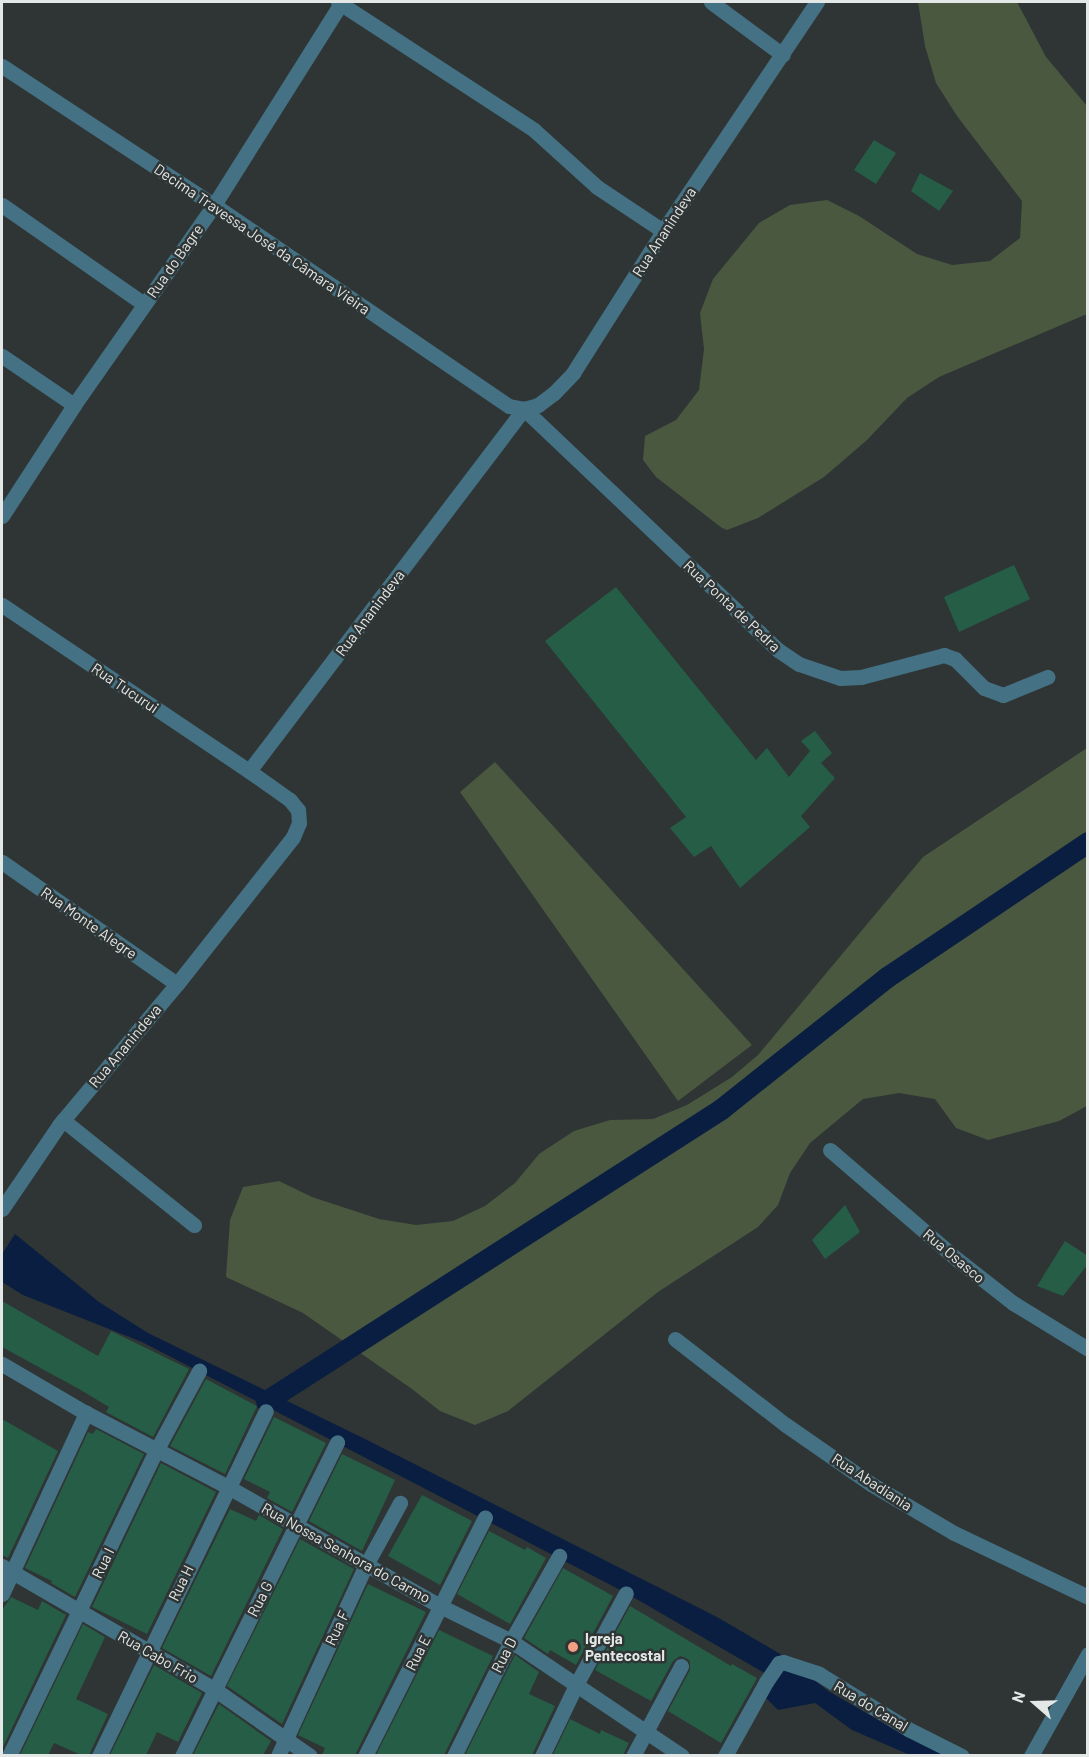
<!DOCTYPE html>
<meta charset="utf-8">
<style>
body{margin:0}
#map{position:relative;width:1089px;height:1757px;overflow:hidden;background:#2f3535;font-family:Barlow,sans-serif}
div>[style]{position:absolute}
.green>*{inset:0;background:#49583f}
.water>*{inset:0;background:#091e40}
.canal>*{height:21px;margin:-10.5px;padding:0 10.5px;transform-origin:10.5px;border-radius:10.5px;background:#091e40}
.building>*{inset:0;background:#255d47}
.street>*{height:15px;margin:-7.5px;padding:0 7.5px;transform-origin:7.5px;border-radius:7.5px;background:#447184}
.dots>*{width:16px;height:16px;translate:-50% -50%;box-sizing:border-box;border:3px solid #2f3535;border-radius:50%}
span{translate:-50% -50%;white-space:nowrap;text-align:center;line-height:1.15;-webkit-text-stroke:5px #2f3535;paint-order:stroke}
.street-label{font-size:15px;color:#e3e7e6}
.poi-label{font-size:15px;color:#e3e7e6;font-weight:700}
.left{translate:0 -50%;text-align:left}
.frame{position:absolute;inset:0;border:3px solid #e3e7e6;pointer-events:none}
.north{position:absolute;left:1005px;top:1673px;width:60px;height:60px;-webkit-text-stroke:4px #2f3535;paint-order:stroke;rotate:290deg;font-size:16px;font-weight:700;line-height:24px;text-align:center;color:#e3e7e6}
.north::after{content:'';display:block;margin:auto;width:21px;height:27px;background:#e3e7e6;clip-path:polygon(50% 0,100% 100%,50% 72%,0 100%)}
</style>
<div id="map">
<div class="green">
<i style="clip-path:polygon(918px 2px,1017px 2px,1046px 57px,1087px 106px,1087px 314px,939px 377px,907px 398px,867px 440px,824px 477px,758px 518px,727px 530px,722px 528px,656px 477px,643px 460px,645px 436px,676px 420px,699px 390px,704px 349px,700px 313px,713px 279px,759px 223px,790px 205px,827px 200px,859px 216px,917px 254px,952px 265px,990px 261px,1020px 238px,1022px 201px,957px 116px,936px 83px,925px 46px)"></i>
<i style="clip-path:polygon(1087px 748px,1087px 1106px,1059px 1121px,988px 1140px,956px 1128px,935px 1099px,899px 1093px,863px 1099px,810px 1143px,790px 1173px,778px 1205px,758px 1227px,658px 1292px,508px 1411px,475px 1425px,440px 1411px,412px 1389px,303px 1313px,226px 1277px,230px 1220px,243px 1187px,279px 1181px,312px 1197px,379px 1219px,416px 1225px,453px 1221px,485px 1206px,515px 1183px,539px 1154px,574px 1131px,610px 1120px,653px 1119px,687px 1105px,732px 1077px,758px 1055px,923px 857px)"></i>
<i style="clip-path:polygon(495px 762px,752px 1045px,678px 1101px,460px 792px)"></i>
</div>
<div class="water">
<i style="clip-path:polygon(15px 1234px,99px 1302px,148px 1333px,361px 1437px,717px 1617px,787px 1658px,828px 1691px,903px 1734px,947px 1755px,910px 1755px,852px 1730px,815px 1703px,778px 1710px,765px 1697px,768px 1675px,626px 1593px,142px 1342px,23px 1295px,2px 1282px,2px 1254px)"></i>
</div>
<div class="canal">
<i style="left:266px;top:1401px;width:541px;rotate:-32.69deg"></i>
<i style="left:721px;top:1109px;width:212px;rotate:-38.5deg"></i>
<i style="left:887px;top:977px;width:242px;rotate:-33.9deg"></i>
</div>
<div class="building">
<i style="clip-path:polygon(874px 140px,896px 153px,876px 184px,854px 170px)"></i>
<i style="clip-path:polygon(920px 173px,953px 191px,939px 211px,911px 191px)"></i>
<i style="clip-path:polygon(1014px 565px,1030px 599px,959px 632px,944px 597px)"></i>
<i style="clip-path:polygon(616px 587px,756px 760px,767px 748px,789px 777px,810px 751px,801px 741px,815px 731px,832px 753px,821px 763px,835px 778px,801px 816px,810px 827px,740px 888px,711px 846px,694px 857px,670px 828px,686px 817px,545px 641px)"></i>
<i style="clip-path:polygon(845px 1205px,860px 1232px,825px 1259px,812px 1240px)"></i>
<i style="clip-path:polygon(1065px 1241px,1088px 1256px,1088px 1264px,1063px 1296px,1037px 1286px)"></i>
<i style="clip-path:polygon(2px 1301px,98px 1356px,111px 1331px,189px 1369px,153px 1437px,106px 1412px,109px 1407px,79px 1389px,2px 1347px)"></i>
<i style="clip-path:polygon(206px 1379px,257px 1406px,225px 1474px,170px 1446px)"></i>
<i style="clip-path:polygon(274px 1417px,326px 1443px,292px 1512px,267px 1498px,270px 1492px,244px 1479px)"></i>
<i style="clip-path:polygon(2px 1419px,58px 1451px,8px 1558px,2px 1555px)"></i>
<i style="clip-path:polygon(96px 1429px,144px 1454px,75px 1597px,51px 1583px,52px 1581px,25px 1568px,88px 1432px,93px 1434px)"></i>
<i style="clip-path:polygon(342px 1454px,395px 1480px,362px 1551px,309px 1521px)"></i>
<i style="clip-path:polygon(161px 1463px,216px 1492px,147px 1634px,92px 1607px)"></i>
<i style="clip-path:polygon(422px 1495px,472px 1521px,440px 1585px,388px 1556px)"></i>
<i style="clip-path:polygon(230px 1509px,256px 1521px,259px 1515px,283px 1529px,211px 1676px,162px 1648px)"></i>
<i style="clip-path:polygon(489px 1531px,525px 1550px,527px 1547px,546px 1558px,510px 1624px,457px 1594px)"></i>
<i style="clip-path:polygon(300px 1539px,354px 1569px,282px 1724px,227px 1686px)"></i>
<i style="clip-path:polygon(563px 1568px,613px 1596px,576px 1665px,550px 1650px,548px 1654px,524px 1638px)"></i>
<i style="clip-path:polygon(368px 1584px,426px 1612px,355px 1755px,322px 1755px,325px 1748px,298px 1735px)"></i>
<i style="clip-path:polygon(11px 1597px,38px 1610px,42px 1601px,66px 1615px,2px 1749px,2px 1610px)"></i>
<i style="clip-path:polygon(630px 1606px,731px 1666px,732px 1664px,757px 1678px,721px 1743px,668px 1711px,690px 1670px,690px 1661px,686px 1658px,680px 1656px,673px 1661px,651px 1701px,595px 1670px)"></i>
<i style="clip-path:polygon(83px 1624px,105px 1637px,76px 1699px,108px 1714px,89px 1755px,81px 1755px,54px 1743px,48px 1755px,20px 1755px)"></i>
<i style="clip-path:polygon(439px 1630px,493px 1656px,444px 1755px,376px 1755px)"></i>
<i style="clip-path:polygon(515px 1655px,539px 1672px,529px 1694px,555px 1706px,532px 1755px,465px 1755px)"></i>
<i style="clip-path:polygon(154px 1665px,202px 1693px,178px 1742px,157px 1732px,146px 1755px,110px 1755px)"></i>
<i style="clip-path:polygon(219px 1704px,271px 1741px,263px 1755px,193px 1755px)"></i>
<i style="clip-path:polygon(570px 1719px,600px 1734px,601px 1730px,629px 1743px,623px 1755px,553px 1755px)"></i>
</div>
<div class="street">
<i style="left:338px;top:2px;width:234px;rotate:33.1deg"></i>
<i style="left:534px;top:130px;width:85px;rotate:42.1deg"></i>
<i style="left:597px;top:187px;width:79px;rotate:33.7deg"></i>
<i style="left:711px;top:2px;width:89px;rotate:36.4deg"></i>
<i style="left:2px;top:66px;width:254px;rotate:33.3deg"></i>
<i style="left:214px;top:205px;width:357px;rotate:34.3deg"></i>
<i style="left:509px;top:406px;width:15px;rotate:11deg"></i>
<i style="left:524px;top:409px;width:350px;rotate:43.5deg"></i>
<i style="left:778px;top:650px;width:25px;rotate:34deg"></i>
<i style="left:799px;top:664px;width:43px;rotate:18.9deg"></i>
<i style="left:840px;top:678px;width:21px;rotate:-3deg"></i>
<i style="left:861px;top:677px;width:86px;rotate:-14.8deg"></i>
<i style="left:944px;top:655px;width:12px;rotate:20deg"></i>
<i style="left:955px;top:659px;width:41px;rotate:45deg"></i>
<i style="left:984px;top:688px;width:20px;rotate:20deg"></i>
<i style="left:1003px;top:695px;width:48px;rotate:-22.2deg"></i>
<i style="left:2px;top:205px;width:173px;rotate:34.9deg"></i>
<i style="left:2px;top:356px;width:87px;rotate:34.2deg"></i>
<i style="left:2px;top:516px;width:132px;rotate:-57deg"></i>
<i style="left:74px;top:405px;width:244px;rotate:-55deg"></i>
<i style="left:214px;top:205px;width:240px;rotate:-57.8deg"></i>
<i style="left:2px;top:605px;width:298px;rotate:33.9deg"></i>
<i style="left:2px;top:862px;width:213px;rotate:34.9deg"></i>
<i style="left:63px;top:1120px;width:168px;rotate:38.7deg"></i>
<i style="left:830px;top:1150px;width:169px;rotate:40.7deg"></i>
<i style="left:958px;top:1260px;width:70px;rotate:38deg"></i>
<i style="left:1013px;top:1303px;width:88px;rotate:31.5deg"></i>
<i style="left:2px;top:1209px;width:102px;rotate:-55.8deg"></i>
<i style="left:59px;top:1125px;width:184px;rotate:-50.1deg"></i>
<i style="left:177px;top:984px;width:187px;rotate:-51.7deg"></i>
<i style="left:293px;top:837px;width:15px;rotate:-67deg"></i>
<i style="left:299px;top:823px;width:13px;rotate:-94deg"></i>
<i style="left:298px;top:810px;width:13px;rotate:-129deg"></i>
<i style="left:290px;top:800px;width:50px;rotate:-144.7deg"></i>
<i style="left:249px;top:771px;width:455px;rotate:-52.8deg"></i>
<i style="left:524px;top:409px;width:15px;rotate:-16deg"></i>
<i style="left:538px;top:405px;width:20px;rotate:-37deg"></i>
<i style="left:554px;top:393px;width:28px;rotate:-46deg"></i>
<i style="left:573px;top:373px;width:168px;rotate:-57.6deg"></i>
<i style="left:663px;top:231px;width:276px;rotate:-56.1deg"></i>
<i style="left:675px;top:1339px;width:140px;rotate:37.8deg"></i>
<i style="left:786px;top:1425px;width:103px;rotate:34.8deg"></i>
<i style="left:871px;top:1484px;width:96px;rotate:30.6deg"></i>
<i style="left:954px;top:1533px;width:148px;rotate:25.5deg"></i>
<i style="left:2px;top:1364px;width:97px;rotate:30.3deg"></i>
<i style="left:86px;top:1413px;width:160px;rotate:27.5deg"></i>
<i style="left:228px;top:1487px;width:245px;rotate:29.3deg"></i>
<i style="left:442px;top:1607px;width:77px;rotate:26.2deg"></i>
<i style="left:511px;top:1641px;width:206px;rotate:33.9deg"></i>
<i style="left:2px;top:1566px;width:245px;rotate:30.1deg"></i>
<i style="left:214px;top:1689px;width:117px;rotate:34.9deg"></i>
<i style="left:2px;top:1594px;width:200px;rotate:-65.1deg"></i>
<i style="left:9px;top:1756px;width:341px;rotate:-64.3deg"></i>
<i style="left:157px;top:1449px;width:89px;rotate:-61.7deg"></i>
<i style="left:99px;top:1756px;width:383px;rotate:-64.2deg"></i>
<i style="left:182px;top:1756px;width:350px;rotate:-63.7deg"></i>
<i style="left:278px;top:1756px;width:210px;rotate:-65.3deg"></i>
<i style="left:366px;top:1565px;width:71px;rotate:-61.3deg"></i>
<i style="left:365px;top:1756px;width:267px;rotate:-63.3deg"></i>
<i style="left:454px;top:1756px;width:128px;rotate:-63.6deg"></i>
<i style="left:511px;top:1641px;width:98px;rotate:-60.5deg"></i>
<i style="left:542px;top:1756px;width:81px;rotate:-64.4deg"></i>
<i style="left:577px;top:1683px;width:102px;rotate:-61.4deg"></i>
<i style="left:633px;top:1756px;width:102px;rotate:-61.9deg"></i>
<i style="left:725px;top:1756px;width:85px;rotate:-61deg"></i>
<i style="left:766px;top:1682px;width:23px;rotate:-56deg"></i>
<i style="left:779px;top:1663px;width:4px;rotate:-14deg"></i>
<i style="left:783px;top:1662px;width:38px;rotate:18deg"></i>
<i style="left:819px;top:1674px;width:105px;rotate:31.7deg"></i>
<i style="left:908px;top:1729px;width:60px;rotate:26.6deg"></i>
<i style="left:1031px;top:1756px;width:117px;rotate:-60.8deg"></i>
</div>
<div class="dots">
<i style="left:573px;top:1647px;background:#f39f84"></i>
</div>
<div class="street-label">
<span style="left:664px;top:232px;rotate:-57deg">Rua Ananindeva</span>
<span style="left:262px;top:239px;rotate:34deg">Decima Travessa José da Câmara Vieira</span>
<span style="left:175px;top:261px;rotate:-55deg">Rua do Bagre</span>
<span style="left:732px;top:606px;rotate:43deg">Rua Ponta de Pedra</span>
<span style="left:370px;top:613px;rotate:-53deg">Rua Ananindeva</span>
<span style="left:125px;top:688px;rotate:34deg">Rua Tucurui</span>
<span style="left:89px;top:923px;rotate:35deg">Rua Monte Alegre</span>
<span style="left:125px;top:1046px;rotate:-50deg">Rua Ananindeva</span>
<span style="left:954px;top:1256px;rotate:40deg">Rua Osasco</span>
<span style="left:872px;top:1482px;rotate:33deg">Rua Abadiania</span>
<span style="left:346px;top:1553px;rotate:29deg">Rua Nossa Senhora do Carmo</span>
<span style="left:103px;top:1563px;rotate:-64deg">Rua I</span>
<span style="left:181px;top:1583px;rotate:-64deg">Rua H</span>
<span style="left:260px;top:1599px;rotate:-63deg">Rua G</span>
<span style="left:337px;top:1628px;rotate:-65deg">Rua F</span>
<span style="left:418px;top:1653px;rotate:-63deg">Rua E</span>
<span style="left:504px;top:1655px;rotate:-63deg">Rua D</span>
<span style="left:158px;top:1657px;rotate:30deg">Rua Cabo Frio</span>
<span style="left:871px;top:1706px;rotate:31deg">Rua do Canal</span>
</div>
<div class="poi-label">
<span class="left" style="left:585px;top:1647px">Igreja<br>Pentecostal</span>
</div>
<div class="frame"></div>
<div class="north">N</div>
</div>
